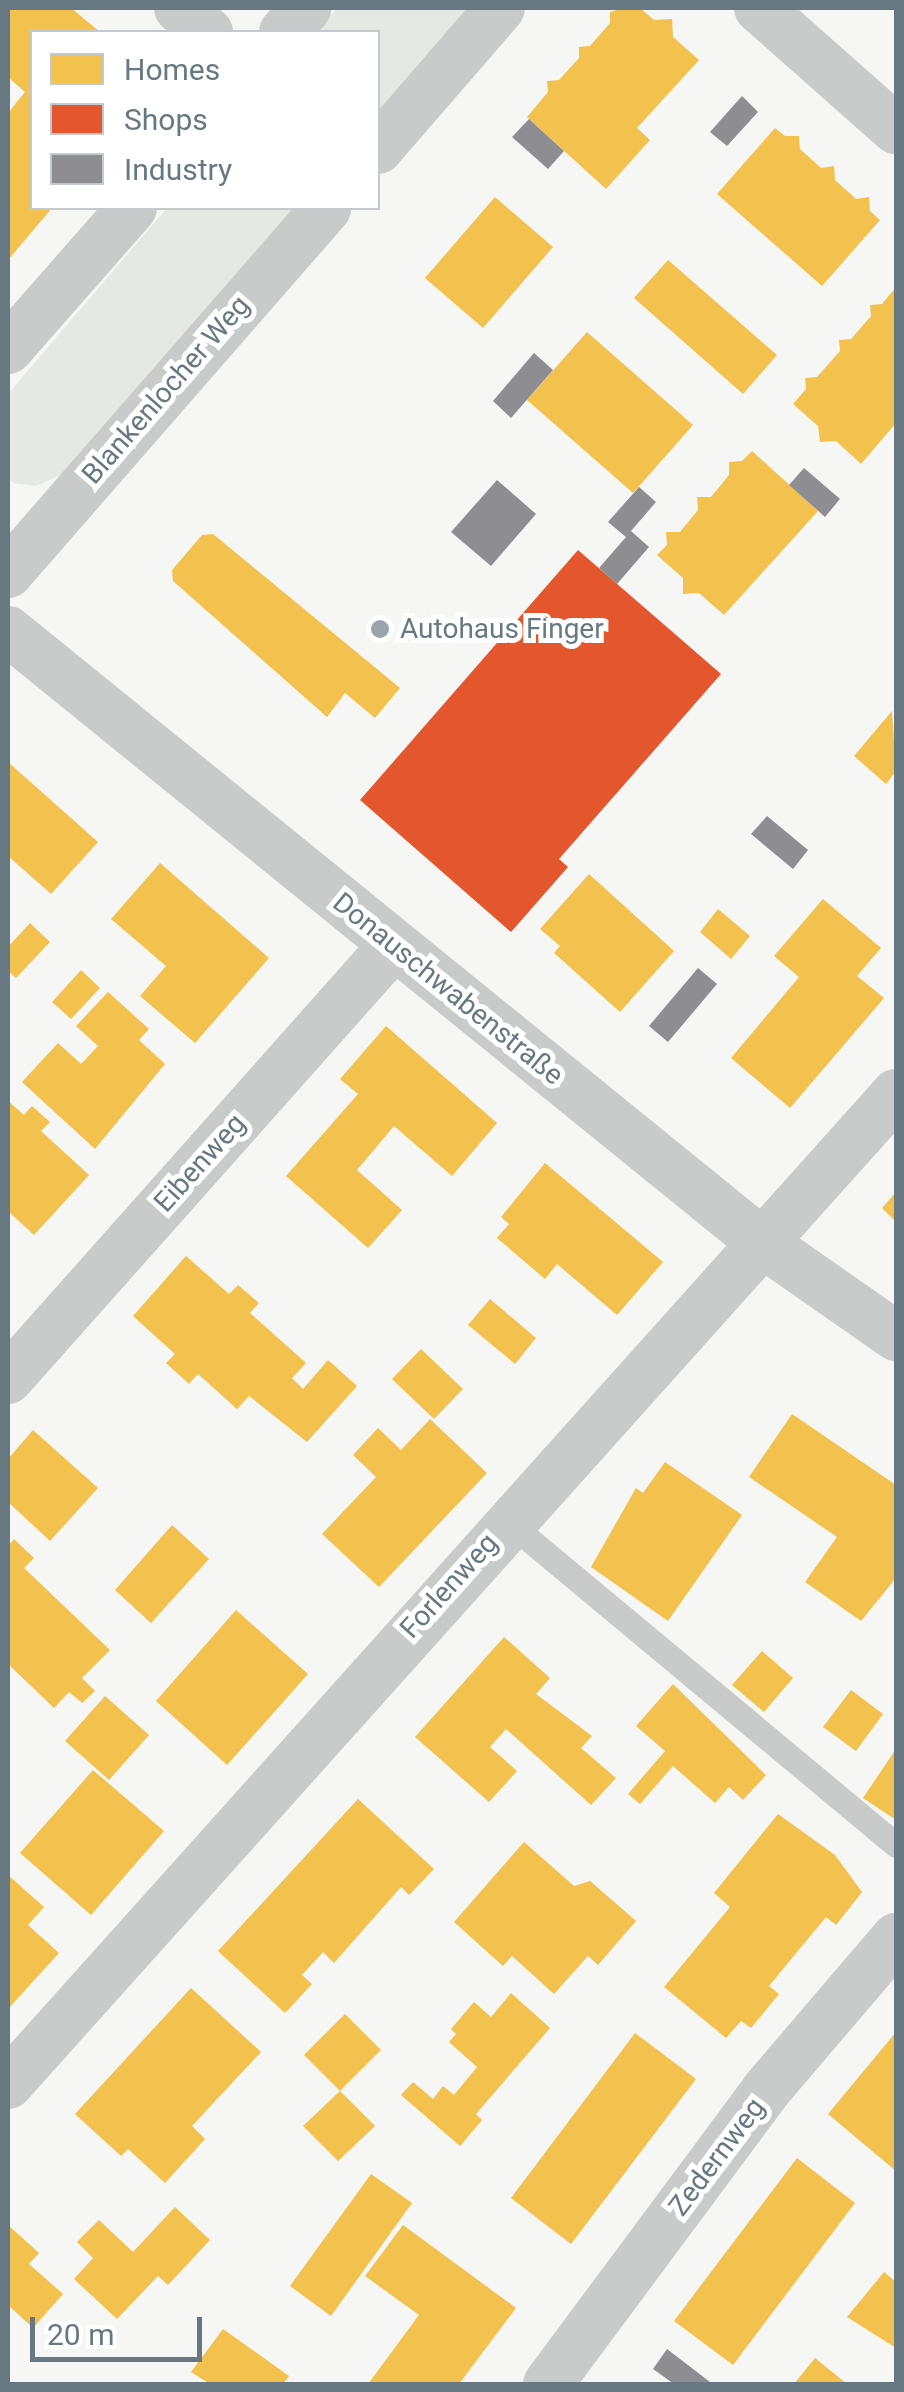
<!DOCTYPE html>
<meta charset="utf-8">
<style>
body{margin:0}
#map{position:relative;width:904px;height:2392px;overflow:hidden;background:#f6f6f5;font-family:Roboto,sans-serif}
div>[style]{position:absolute}
.green>*{inset:0;background:#e5e8e3}
.homes>*{inset:0;background:#f2c14e}
.shops>*{inset:0;background:#e4572e}
.industry>*{inset:0;background:#8d8d92}
.service>*{height:25px;margin:-12.5px;padding:0 12.5px;transform-origin:12.5px;border-radius:12.5px;background:#c9caca}
.minor>*{height:50px;margin:-25px;padding:0 25px;transform-origin:25px;border-radius:25px;background:#c9caca}
.dots>*{width:28px;height:28px;translate:-50% -50%;box-sizing:border-box;border:5px solid #fff;border-radius:50%}
span{translate:-50% -50%;white-space:nowrap;text-align:center;line-height:1.15;-webkit-text-stroke:10px #fff;paint-order:stroke}
.street-label{font-size:28px;color:#687883}
.poi-label{font-size:28px;color:#687883}
.left{translate:0 -50%;text-align:left}
.frame{position:absolute;inset:0;border:10px solid #687883;pointer-events:none}
.legend{position:absolute;left:30px;top:30px;width:350px;height:180px;box-sizing:border-box;background:#fff;border:2px solid #c3c9cd;margin:0;padding:12px 18px;list-style:none;font-size:30px;color:#687883}
.legend li{display:flex;align-items:center;gap:20px;height:50px}
.legend b{width:50px;border:2px solid #c3c9cd}
.scale{position:absolute;left:30px;top:2317px;width:172px;height:45px;box-sizing:border-box;border:5px solid #687883;border-top:0;padding-left:12px;font-size:30px;line-height:35px;white-space:nowrap;color:#687883;-webkit-text-stroke:8px #fff;paint-order:stroke}
</style>
<div id="map">
<div class="green">
<i style="clip-path:polygon(337px 8px,467px 8px,378px 111px,378px 32px,316px 32px)"></i>
<i style="clip-path:polygon(167px 208px,294px 208px,61px 475px,36px 486px,14px 483px,8px 479px,8px 394px)"></i>
</div>
<div class="homes">
<i style="clip-path:polygon(8px 8px,71px 8px,100px 32px,32px 32px,32px 208px,52px 208px,8px 260px,8px 113px,25px 92px,8px 77px)"></i>
<i style="clip-path:polygon(624px 8px,640px 8px,654px 20px,672px 19px,673px 37px,699px 60px,637px 128px,650px 140px,606px 189px,527px 117px,548px 92px,547px 81px,559px 80px,579px 58px,579px 47px,590px 46px,610px 23px,610px 12px)"></i>
<i style="clip-path:polygon(775px 128px,785px 136px,799px 136px,800px 149px,821px 168px,834px 166px,835px 180px,856px 199px,869px 197px,870px 211px,880px 220px,822px 286px,717px 194px)"></i>
<i style="clip-path:polygon(495px 197px,553px 247px,483px 328px,425px 278px)"></i>
<i style="clip-path:polygon(668px 260px,777px 355px,743px 394px,634px 298px)"></i>
<i style="clip-path:polygon(896px 287px,896px 423px,861px 464px,836px 441px,820px 442px,818px 426px,793px 404px,806px 389px,805px 378px,817px 377px,840px 351px,839px 340px,851px 339px,871px 316px,870px 305px,882px 304px)"></i>
<i style="clip-path:polygon(587px 332px,693px 425px,633px 493px,527px 400px)"></i>
<i style="clip-path:polygon(752px 451px,818px 511px,724px 615px,699px 593px,683px 594px,683px 578px,657px 555px,667px 545px,666px 532px,680px 532px,698px 510px,697px 497px,711px 497px,729px 475px,729px 462px,742px 461px)"></i>
<i style="clip-path:polygon(213px 534px,400px 688px,375px 718px,345px 693px,327px 717px,173px 581px,172px 570px,202px 535px)"></i>
<i style="clip-path:polygon(892px 711px,896px 771px,886px 784px,854px 756px)"></i>
<i style="clip-path:polygon(8px 762px,98px 842px,51px 894px,8px 856px)"></i>
<i style="clip-path:polygon(160px 863px,269px 958px,195px 1043px,140px 996px,166px 966px,111px 919px)"></i>
<i style="clip-path:polygon(589px 874px,674px 951px,620px 1012px,554px 953px,560px 946px,540px 929px)"></i>
<i style="clip-path:polygon(823px 899px,881px 948px,857px 976px,884px 998px,790px 1108px,731px 1058px,799px 977px,774px 956px)"></i>
<i style="clip-path:polygon(718px 909px,750px 936px,731px 959px,700px 932px)"></i>
<i style="clip-path:polygon(30px 923px,50px 942px,16px 978px,8px 971px,8px 947px)"></i>
<i style="clip-path:polygon(81px 970px,100px 988px,71px 1019px,52px 1002px)"></i>
<i style="clip-path:polygon(108px 992px,149px 1029px,139px 1040px,165px 1064px,95px 1149px,22px 1082px,58px 1043px,81px 1064px,98px 1046px,76px 1026px)"></i>
<i style="clip-path:polygon(386px 1026px,497px 1123px,452px 1176px,394px 1126px,357px 1170px,402px 1210px,368px 1248px,286px 1176px,358px 1094px,340px 1079px)"></i>
<i style="clip-path:polygon(8px 1101px,24px 1115px,32px 1106px,50px 1122px,41px 1131px,89px 1175px,34px 1235px,8px 1211px)"></i>
<i style="clip-path:polygon(545px 1163px,663px 1262px,617px 1315px,557px 1264px,545px 1279px,497px 1238px,509px 1224px,501px 1217px)"></i>
<i style="clip-path:polygon(896px 1192px,896px 1222px,882px 1208px)"></i>
<i style="clip-path:polygon(186px 1256px,229px 1294px,238px 1285px,259px 1303px,250px 1313px,306px 1363px,292px 1378px,303px 1389px,328px 1360px,357px 1386px,307px 1442px,249px 1396px,237px 1409px,198px 1374px,189px 1384px,166px 1363px,175px 1354px,133px 1316px)"></i>
<i style="clip-path:polygon(490px 1299px,536px 1338px,515px 1364px,468px 1325px)"></i>
<i style="clip-path:polygon(421px 1349px,463px 1389px,434px 1419px,392px 1379px)"></i>
<i style="clip-path:polygon(792px 1414px,896px 1485px,896px 1578px,861px 1621px,805px 1582px,837px 1537px,749px 1477px)"></i>
<i style="clip-path:polygon(430px 1419px,487px 1473px,379px 1587px,322px 1534px,376px 1477px,353px 1455px,378px 1428px,401px 1450px)"></i>
<i style="clip-path:polygon(33px 1430px,98px 1488px,50px 1541px,8px 1502px,8px 1459px)"></i>
<i style="clip-path:polygon(665px 1462px,742px 1515px,668px 1621px,591px 1567px,636px 1488px,643px 1493px)"></i>
<i style="clip-path:polygon(172px 1525px,209px 1559px,151px 1623px,115px 1590px)"></i>
<i style="clip-path:polygon(14px 1539px,34px 1558px,24px 1568px,110px 1650px,82px 1678px,95px 1691px,82px 1703px,69px 1692px,54px 1708px,8px 1664px,8px 1546px)"></i>
<i style="clip-path:polygon(236px 1610px,308px 1674px,227px 1765px,156px 1701px)"></i>
<i style="clip-path:polygon(504px 1637px,550px 1678px,536px 1694px,592px 1736px,581px 1748px,616px 1778px,591px 1805px,506px 1729px,490px 1747px,517px 1771px,489px 1802px,415px 1737px)"></i>
<i style="clip-path:polygon(762px 1651px,793px 1678px,764px 1712px,732px 1685px)"></i>
<i style="clip-path:polygon(673px 1684px,766px 1775px,743px 1800px,729px 1787px,715px 1803px,673px 1766px,640px 1804px,628px 1794px,665px 1751px,636px 1726px)"></i>
<i style="clip-path:polygon(851px 1690px,883px 1714px,856px 1751px,823px 1727px)"></i>
<i style="clip-path:polygon(105px 1696px,149px 1735px,109px 1780px,65px 1741px)"></i>
<i style="clip-path:polygon(896px 1749px,896px 1820px,863px 1798px)"></i>
<i style="clip-path:polygon(93px 1770px,164px 1831px,91px 1915px,20px 1853px)"></i>
<i style="clip-path:polygon(358px 1799px,434px 1869px,409px 1895px,401px 1887px,334px 1963px,323px 1952px,302px 1975px,312px 1984px,285px 2013px,218px 1951px)"></i>
<i style="clip-path:polygon(778px 1814px,835px 1855px,862px 1892px,836px 1925px,826px 1917px,769px 1986px,779px 1994px,751px 2028px,741px 2021px,726px 2038px,664px 1987px,730px 1907px,714px 1893px)"></i>
<i style="clip-path:polygon(524px 1842px,574px 1886px,590px 1881px,636px 1921px,598px 1965px,588px 1956px,554px 1994px,512px 1956px,503px 1966px,454px 1922px)"></i>
<i style="clip-path:polygon(8px 1875px,44px 1907px,28px 1925px,59px 1953px,8px 2009px)"></i>
<i style="clip-path:polygon(191px 1988px,261px 2052px,192px 2126px,205px 2139px,165px 2183px,128px 2149px,121px 2156px,75px 2114px)"></i>
<i style="clip-path:polygon(511px 1993px,550px 2028px,476px 2114px,482px 2120px,460px 2146px,401px 2095px,413px 2082px,433px 2099px,443px 2086px,454px 2095px,477px 2067px,449px 2042px,456px 2034px,451px 2029px,474px 2002px,491px 2017px)"></i>
<i style="clip-path:polygon(345px 2014px,381px 2050px,340px 2091px,304px 2055px)"></i>
<i style="clip-path:polygon(896px 2032px,896px 2171px,828px 2114px)"></i>
<i style="clip-path:polygon(635px 2033px,696px 2079px,571px 2244px,511px 2198px)"></i>
<i style="clip-path:polygon(340px 2091px,375px 2126px,338px 2161px,303px 2126px)"></i>
<i style="clip-path:polygon(797px 2158px,855px 2203px,733px 2365px,674px 2321px)"></i>
<i style="clip-path:polygon(371px 2174px,412px 2203px,331px 2316px,290px 2286px)"></i>
<i style="clip-path:polygon(175px 2207px,210px 2240px,168px 2285px,158px 2276px,117px 2319px,74px 2279px,93px 2258px,77px 2242px,99px 2220px,133px 2252px)"></i>
<i style="clip-path:polygon(8px 2225px,39px 2253px,29px 2264px,63px 2294px,33px 2328px,8px 2305px)"></i>
<i style="clip-path:polygon(403px 2225px,516px 2308px,459px 2384px,368px 2384px,419px 2315px,365px 2276px)"></i>
<i style="clip-path:polygon(884px 2272px,896px 2282px,896px 2348px,847px 2317px)"></i>
<i style="clip-path:polygon(223px 2329px,289px 2376px,283px 2384px,210px 2384px,191px 2372px)"></i>
<i style="clip-path:polygon(815px 2358px,847px 2384px,794px 2384px)"></i>
</div>
<div class="shops">
<i style="clip-path:polygon(578px 550px,721px 674px,559px 859px,568px 867px,511px 932px,360px 800px)"></i>
</div>
<div class="industry">
<i style="clip-path:polygon(742px 96px,758px 112px,727px 146px,710px 132px)"></i>
<i style="clip-path:polygon(529px 119px,564px 151px,548px 169px,512px 137px)"></i>
<i style="clip-path:polygon(534px 353px,553px 370px,511px 418px,493px 401px)"></i>
<i style="clip-path:polygon(804px 468px,840px 499px,825px 517px,789px 485px)"></i>
<i style="clip-path:polygon(497px 480px,536px 514px,491px 566px,451px 532px)"></i>
<i style="clip-path:polygon(639px 487px,656px 502px,631px 531px,649px 547px,617px 584px,599px 568px,626px 537px,608px 522px)"></i>
<i style="clip-path:polygon(767px 816px,808px 850px,793px 869px,751px 834px)"></i>
<i style="clip-path:polygon(698px 968px,717px 984px,668px 1042px,649px 1026px)"></i>
<i style="clip-path:polygon(667px 2349px,710px 2382px,709px 2384px,674px 2384px,653px 2369px)"></i>
</div>
<div class="service">
<i style="left:507px;top:1521px;width:506px;rotate:39.79deg"></i>
</div>
<div class="minor">
<i style="left:179px;top:8px;width:38px;rotate:40deg"></i>
<i style="left:759px;top:8px;width:183px;rotate:41.5deg"></i>
<i style="left:284px;top:32px;width:33px;rotate:-47deg"></i>
<i style="left:378px;top:149px;width:186px;rotate:-49.1deg"></i>
<i style="left:8px;top:349px;width:188px;rotate:-48.7deg"></i>
<i style="left:8px;top:573px;width:484px;rotate:-48.9deg"></i>
<i style="left:8px;top:631px;width:973px;rotate:39.04deg"></i>
<i style="left:764px;top:1244px;width:161px;rotate:34.9deg"></i>
<i style="left:8px;top:1379px;width:579px;rotate:-48.36deg"></i>
<i style="left:8px;top:2084px;width:1330px;rotate:-48.11deg"></i>
<i style="left:548px;top:2384px;width:367px;rotate:-53.4deg"></i>
<i style="left:767px;top:2089px;width:199px;rotate:-49.5deg"></i>
</div>
<div class="dots">
<i style="left:380px;top:629px;background:#9aa4ab"></i>
</div>
<div class="street-label">
<span style="left:166px;top:390px;rotate:-49deg">Blankenlocher Weg</span>
<span style="left:448px;top:989px;rotate:39deg">Donauschwabenstraße</span>
<span style="left:200px;top:1163px;rotate:-48deg">Eibenweg</span>
<span style="left:449px;top:1586px;rotate:-48deg">Forlenweg</span>
<span style="left:717px;top:2157px;rotate:-53deg">Zedernweg</span>
</div>
<div class="poi-label">
<span class="left" style="left:400px;top:629px">Autohaus Finger</span>
</div>
<div class="frame"></div>
<ul class="legend">
<li><b style="height:28px;background:#f2c14e"></b>Homes</li>
<li><b style="height:28px;background:#e4572e"></b>Shops</li>
<li><b style="height:28px;background:#8d8d92"></b>Industry</li>
</ul>
<div class="scale">20 m</div>
</div>
